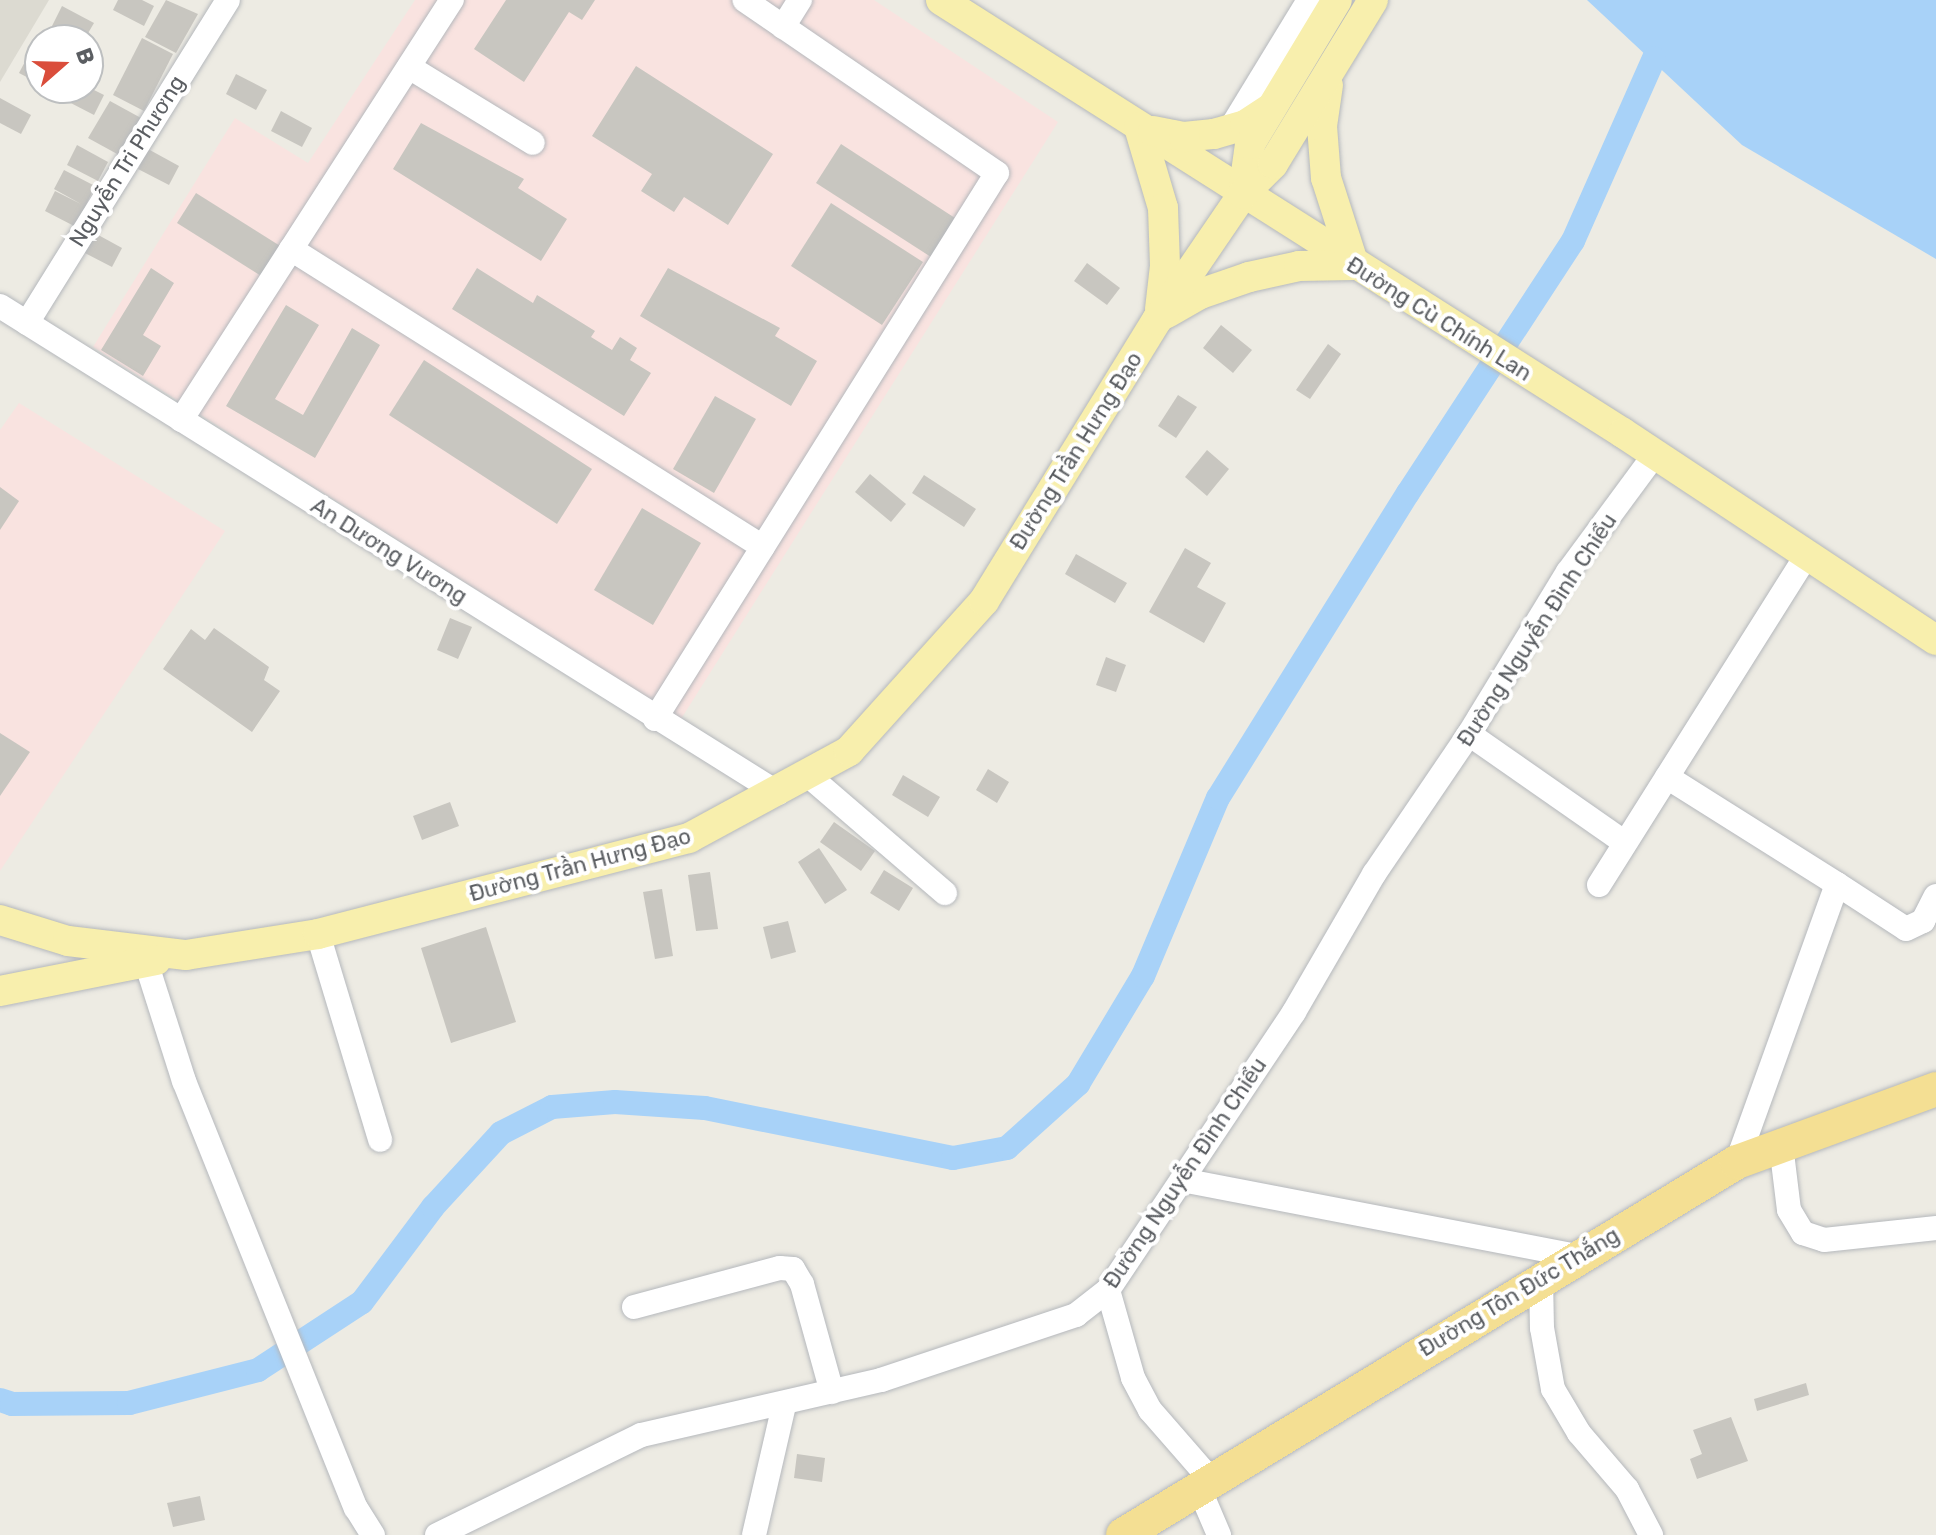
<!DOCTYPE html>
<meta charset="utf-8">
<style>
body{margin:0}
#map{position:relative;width:1936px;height:1535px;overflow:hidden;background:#edebe3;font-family:Rubik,sans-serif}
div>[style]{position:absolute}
.education>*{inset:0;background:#dcdad1}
.medical>*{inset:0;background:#f9e3e0}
.water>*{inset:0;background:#a8d2f8}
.canal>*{height:24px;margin:-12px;padding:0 12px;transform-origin:12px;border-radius:12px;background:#a8d2f8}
.building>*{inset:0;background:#c8c6c0}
.roads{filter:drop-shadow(0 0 2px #b5b8bc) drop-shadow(0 0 2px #b5b8bc)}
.minor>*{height:24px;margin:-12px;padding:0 12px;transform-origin:12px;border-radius:12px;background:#fff}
.major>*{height:30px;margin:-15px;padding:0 15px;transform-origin:15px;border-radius:15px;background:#f8efad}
.highway>*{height:34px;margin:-17px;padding:0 17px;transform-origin:17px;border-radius:17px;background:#f4df93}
span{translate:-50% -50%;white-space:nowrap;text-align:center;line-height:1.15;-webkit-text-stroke:8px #fff;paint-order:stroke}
.street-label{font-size:22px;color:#5b5e62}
.north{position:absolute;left:24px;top:24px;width:80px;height:80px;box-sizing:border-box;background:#fff;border:2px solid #bdbfc0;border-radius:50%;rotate:70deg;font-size:22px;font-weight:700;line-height:32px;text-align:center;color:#5b5e62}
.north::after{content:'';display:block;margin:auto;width:28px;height:36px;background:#da4d3b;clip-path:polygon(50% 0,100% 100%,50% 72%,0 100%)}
</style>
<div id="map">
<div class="education">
<i style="clip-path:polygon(0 0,49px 0,0 82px)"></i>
</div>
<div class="medical">
<i style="clip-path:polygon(415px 0,874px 0,1058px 122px,681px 719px,93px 347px,235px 118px,308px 163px)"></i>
<i style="clip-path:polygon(19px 403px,225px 531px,0 871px,0 430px)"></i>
</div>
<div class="water">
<i style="clip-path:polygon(1587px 0,1936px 0,1936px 259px,1742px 145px)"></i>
</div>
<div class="canal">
<i style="left:0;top:1400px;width:13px;rotate:18deg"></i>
<i style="left:12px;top:1404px;width:117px;rotate:-0.5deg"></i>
<i style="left:129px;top:1403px;width:133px;rotate:-14.3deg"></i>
<i style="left:258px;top:1370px;width:124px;rotate:-33.2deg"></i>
<i style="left:362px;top:1302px;width:119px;rotate:-53.2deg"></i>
<i style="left:433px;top:1207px;width:100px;rotate:-47.4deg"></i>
<i style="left:501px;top:1133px;width:57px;rotate:-27deg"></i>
<i style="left:552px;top:1107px;width:63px;rotate:-4.5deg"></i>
<i style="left:615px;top:1102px;width:90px;rotate:3.8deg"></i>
<i style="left:705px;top:1108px;width:253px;rotate:11.4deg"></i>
<i style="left:953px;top:1158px;width:55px;rotate:-10.5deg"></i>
<i style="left:1007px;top:1148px;width:96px;rotate:-42deg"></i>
<i style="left:1078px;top:1084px;width:126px;rotate:-59deg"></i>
<i style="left:1143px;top:976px;width:193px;rotate:-67.2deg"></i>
<i style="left:1218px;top:798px;width:359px;rotate:-58.1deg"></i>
<i style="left:1408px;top:493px;width:301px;rotate:-56.8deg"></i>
<i style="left:1573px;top:241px;width:200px;rotate:-66.1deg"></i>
</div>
<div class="building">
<i style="clip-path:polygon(118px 0,142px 0,154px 6px,144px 26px,113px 10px)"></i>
<i style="clip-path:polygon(166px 0,198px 14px,176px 53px,145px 37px)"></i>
<i style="clip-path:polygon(506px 0,595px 0,582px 20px,569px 12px,524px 82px,474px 49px)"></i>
<i style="clip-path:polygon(62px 6px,94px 23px,84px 40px,52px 26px)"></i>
<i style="clip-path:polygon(142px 38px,173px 54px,144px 111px,113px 95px)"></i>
<i style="clip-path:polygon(29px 54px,40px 59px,40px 84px,19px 73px)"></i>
<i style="clip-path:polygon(636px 66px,773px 154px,728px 225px,684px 197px,674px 212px,641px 191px,652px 174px,592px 136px)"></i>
<i style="clip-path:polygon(236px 74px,267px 90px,256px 110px,226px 94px)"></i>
<i style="clip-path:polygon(69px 88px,90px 88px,104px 95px,94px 115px,63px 99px)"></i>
<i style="clip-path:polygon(0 98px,31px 115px,21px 134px,0 123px)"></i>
<i style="clip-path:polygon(110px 101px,141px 118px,119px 155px,88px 138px)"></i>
<i style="clip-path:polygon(281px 111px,312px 128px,302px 147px,271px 131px)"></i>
<i style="clip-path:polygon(421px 123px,524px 179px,518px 188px,567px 219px,541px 261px,393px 169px)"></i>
<i style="clip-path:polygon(841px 144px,955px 218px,931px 257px,816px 183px)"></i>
<i style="clip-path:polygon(77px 145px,108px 162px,98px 181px,67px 165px)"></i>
<i style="clip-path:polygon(148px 149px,179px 166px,169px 185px,138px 169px)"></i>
<i style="clip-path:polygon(64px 170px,95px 186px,76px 227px,45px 211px,55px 191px,81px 204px,54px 189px)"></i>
<i style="clip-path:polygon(196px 193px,285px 249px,266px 279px,177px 223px)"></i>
<i style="clip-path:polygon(831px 203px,923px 262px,882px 325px,791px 266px)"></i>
<i style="clip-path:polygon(91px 231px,122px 248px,112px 267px,81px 251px)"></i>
<i style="clip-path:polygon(1087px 263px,1120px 288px,1107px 305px,1074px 281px)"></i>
<i style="clip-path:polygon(151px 268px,174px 283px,143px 335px,161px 346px,143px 376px,101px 350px)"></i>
<i style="clip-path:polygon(477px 268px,533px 303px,537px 295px,595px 331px,591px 337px,612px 350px,620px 337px,637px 348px,630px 360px,651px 373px,624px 416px,452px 309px)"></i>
<i style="clip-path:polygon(668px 268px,780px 328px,775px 336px,817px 361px,791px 406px,640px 316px)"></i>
<i style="clip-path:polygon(286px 305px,319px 325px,275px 399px,303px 415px,352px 328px,380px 345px,315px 458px,226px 406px)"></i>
<i style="clip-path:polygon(1221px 325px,1252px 350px,1233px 373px,1203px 348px)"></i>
<i style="clip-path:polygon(1328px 344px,1341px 354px,1310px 399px,1296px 390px)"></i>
<i style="clip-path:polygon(424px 360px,592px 469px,557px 524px,389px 415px)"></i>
<i style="clip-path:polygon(1178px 395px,1197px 407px,1176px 438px,1158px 426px)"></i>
<i style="clip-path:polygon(715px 396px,756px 419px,714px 493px,673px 469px)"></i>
<i style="clip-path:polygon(1207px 450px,1229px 469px,1207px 496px,1185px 477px)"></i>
<i style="clip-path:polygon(870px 474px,906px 504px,891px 522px,855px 492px)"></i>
<i style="clip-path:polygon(924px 475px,976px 509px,964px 527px,912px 493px)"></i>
<i style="clip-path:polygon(0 487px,19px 501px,0 530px)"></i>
<i style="clip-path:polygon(642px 508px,701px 543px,653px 625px,594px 590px)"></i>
<i style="clip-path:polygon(1185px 548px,1211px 563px,1197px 587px,1226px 603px,1204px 643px,1149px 612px)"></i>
<i style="clip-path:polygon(1076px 554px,1127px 583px,1115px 603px,1065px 574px)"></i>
<i style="clip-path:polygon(450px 618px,472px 627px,458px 659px,437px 650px)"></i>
<i style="clip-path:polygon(214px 628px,269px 667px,264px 680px,280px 691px,252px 732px,163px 669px,191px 629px,205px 640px)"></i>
<i style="clip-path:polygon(1106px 657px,1126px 665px,1116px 692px,1096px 685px)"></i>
<i style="clip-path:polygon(0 733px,30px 752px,0 796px)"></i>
<i style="clip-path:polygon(988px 769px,1009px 782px,997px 803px,976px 790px)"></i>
<i style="clip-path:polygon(903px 775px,940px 797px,928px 817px,892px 795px)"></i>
<i style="clip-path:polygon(450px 802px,459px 826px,422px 840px,413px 816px)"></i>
<i style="clip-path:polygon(834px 822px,875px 851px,861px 871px,820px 842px)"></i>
<i style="clip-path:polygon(819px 848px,847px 890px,825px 904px,798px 862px)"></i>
<i style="clip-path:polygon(884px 870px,913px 888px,899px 911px,870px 893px)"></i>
<i style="clip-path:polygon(710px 872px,718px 929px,696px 931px,688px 875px)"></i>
<i style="clip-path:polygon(662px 889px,673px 956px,655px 959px,643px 892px)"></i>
<i style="clip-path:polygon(788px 921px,796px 952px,771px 959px,763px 927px)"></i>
<i style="clip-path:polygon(486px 927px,516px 1022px,451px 1043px,421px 948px)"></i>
<i style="clip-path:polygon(1806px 1383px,1809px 1395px,1757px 1411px,1754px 1399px)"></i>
<i style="clip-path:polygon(1731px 1417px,1748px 1461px,1697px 1479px,1690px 1459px,1702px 1454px,1693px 1430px)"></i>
<i style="clip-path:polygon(797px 1454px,825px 1458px,822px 1482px,794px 1478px)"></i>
<i style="clip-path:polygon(200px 1496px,205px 1520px,173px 1527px,167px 1503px)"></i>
</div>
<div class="roads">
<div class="minor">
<i style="left:783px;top:27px;width:32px;rotate:-58deg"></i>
<i style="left:409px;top:67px;width:145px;rotate:31.5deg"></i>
<i style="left:1229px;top:131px;width:153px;rotate:-58.6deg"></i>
<i style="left:291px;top:249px;width:558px;rotate:32.27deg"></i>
<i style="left:0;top:306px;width:918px;rotate:32.05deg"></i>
<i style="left:27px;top:323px;width:380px;rotate:-58.1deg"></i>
<i style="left:181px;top:420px;width:500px;rotate:-57.2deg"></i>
<i style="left:655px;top:719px;width:644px;rotate:-57.94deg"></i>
<i style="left:997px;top:173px;width:306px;rotate:-145.6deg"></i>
<i style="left:1469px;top:734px;width:190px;rotate:34.9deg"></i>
<i style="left:810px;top:777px;width:178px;rotate:40.7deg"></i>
<i style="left:1667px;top:777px;width:201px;rotate:32.2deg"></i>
<i style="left:1599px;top:885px;width:390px;rotate:-57.8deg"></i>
<i style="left:318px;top:934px;width:215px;rotate:73.2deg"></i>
<i style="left:146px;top:962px;width:125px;rotate:72.3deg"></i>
<i style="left:184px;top:1081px;width:460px;rotate:68.1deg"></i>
<i style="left:356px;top:1508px;width:32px;rotate:58deg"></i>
<i style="left:1781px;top:1145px;width:65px;rotate:83deg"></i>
<i style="left:1789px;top:1210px;width:27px;rotate:59deg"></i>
<i style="left:1803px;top:1233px;width:22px;rotate:18deg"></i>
<i style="left:1824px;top:1240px;width:113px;rotate:-6.1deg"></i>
<i style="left:1737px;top:1162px;width:295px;rotate:-70.2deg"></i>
<i style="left:1837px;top:884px;width:82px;rotate:33.1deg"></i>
<i style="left:1906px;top:929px;width:19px;rotate:-25deg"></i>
<i style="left:1923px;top:921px;width:28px;rotate:-63deg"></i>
<i style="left:1182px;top:1180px;width:402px;rotate:10.9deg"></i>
<i style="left:1541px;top:1277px;width:51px;rotate:88.9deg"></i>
<i style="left:1542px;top:1328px;width:62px;rotate:79.8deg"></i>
<i style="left:1553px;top:1389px;width:51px;rotate:59.4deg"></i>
<i style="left:1579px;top:1433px;width:74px;rotate:49.4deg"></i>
<i style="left:1627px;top:1489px;width:52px;rotate:62.4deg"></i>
<i style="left:1108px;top:1290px;width:91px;rotate:74.1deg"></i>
<i style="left:1133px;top:1378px;width:36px;rotate:62deg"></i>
<i style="left:1150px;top:1410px;width:94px;rotate:48.9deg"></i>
<i style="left:634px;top:1307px;width:151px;rotate:-15deg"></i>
<i style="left:780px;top:1268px;width:13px;rotate:4deg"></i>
<i style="left:793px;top:1269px;width:17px;rotate:59deg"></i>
<i style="left:802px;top:1284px;width:112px;rotate:74.5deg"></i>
<i style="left:1199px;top:1488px;width:51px;rotate:66.9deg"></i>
<i style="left:437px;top:1535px;width:227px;rotate:-26.1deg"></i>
<i style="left:641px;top:1435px;width:246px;rotate:-12.9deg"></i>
<i style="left:881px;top:1380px;width:206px;rotate:-18.4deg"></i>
<i style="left:1076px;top:1315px;width:41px;rotate:-38deg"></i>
<i style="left:1108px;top:1290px;width:334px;rotate:-56.2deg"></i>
<i style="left:1294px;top:1012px;width:160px;rotate:-59.9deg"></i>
<i style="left:1374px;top:874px;width:169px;rotate:-55.8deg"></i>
<i style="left:1469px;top:734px;width:190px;rotate:-58.6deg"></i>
<i style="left:1568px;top:572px;width:147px;rotate:-53.6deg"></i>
<i style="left:754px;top:1535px;width:133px;rotate:-77deg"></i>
</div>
<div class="major">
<i style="left:941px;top:0;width:808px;rotate:32.41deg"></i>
<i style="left:1623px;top:433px;width:375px;rotate:33.5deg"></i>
<i style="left:1139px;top:127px;width:84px;rotate:73.5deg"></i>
<i style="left:1163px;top:208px;width:58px;rotate:88deg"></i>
<i style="left:1165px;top:266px;width:43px;rotate:96.6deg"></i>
<i style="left:1153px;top:131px;width:32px;rotate:11deg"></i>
<i style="left:1184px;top:137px;width:30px;rotate:-6deg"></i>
<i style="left:1214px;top:134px;width:32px;rotate:-16deg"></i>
<i style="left:1245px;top:125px;width:30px;rotate:-33deg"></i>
<i style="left:1243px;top:194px;width:50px;rotate:-82deg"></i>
<i style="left:1250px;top:144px;width:168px;rotate:-58.9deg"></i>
<i style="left:1165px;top:314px;width:40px;rotate:-29.7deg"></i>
<i style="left:1200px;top:294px;width:52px;rotate:-19.1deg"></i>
<i style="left:1249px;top:277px;width:51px;rotate:-12.4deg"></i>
<i style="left:1299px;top:266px;width:55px;rotate:-1deg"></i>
<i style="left:1354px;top:265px;width:91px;rotate:-107.8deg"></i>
<i style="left:1326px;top:178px;width:52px;rotate:-94.4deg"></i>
<i style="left:1322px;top:126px;width:41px;rotate:-81.7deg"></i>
<i style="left:0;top:920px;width:71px;rotate:17.2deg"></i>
<i style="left:68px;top:941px;width:119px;rotate:6.8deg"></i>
<i style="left:186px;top:955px;width:134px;rotate:-9deg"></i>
<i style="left:318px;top:934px;width:383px;rotate:-14.5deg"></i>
<i style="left:689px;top:838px;width:182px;rotate:-28.5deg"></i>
<i style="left:849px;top:751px;width:202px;rotate:-48deg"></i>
<i style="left:984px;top:601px;width:330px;rotate:-58.4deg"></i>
<i style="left:1157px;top:320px;width:153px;rotate:-55.7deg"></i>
<i style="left:1243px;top:194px;width:42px;rotate:-45deg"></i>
<i style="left:1273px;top:164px;width:192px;rotate:-58.6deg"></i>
<i style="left:0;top:991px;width:159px;rotate:-11.2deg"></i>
</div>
<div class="highway">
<i style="left:1123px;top:1535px;width:718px;rotate:-31.28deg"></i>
<i style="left:1737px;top:1162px;width:212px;rotate:-20.1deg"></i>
</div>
</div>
<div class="street-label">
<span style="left:127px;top:161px;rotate:-58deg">Nguyễn Tri Phương</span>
<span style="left:1439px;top:319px;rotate:32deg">Đường Cù Chính Lan</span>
<span style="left:1076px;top:451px;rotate:-58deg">Đường Trần Hưng Đạo</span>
<span style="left:389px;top:551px;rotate:32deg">An Dương Vương</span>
<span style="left:1537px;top:630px;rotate:-57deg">Đường Nguyễn Đình Chiểu</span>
<span style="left:580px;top:865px;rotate:-15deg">Đường Trần Hưng Đạo</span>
<span style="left:1185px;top:1173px;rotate:-56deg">Đường Nguyễn Đình Chiểu</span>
<span style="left:1519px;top:1292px;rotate:-31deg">Đường Tôn Đức Thắng</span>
</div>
<div class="north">B</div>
</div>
